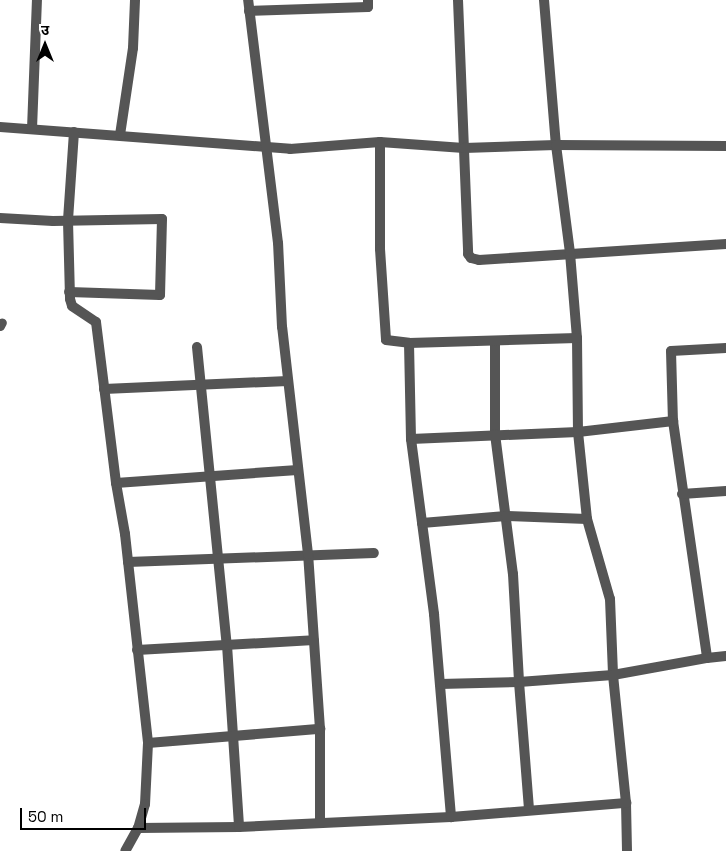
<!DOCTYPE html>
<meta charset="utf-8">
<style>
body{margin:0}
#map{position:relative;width:726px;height:851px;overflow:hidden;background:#fff;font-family:"Space Grotesk","Noto Sans Devanagari",sans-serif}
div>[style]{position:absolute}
.service>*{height:9px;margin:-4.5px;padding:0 4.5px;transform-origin:4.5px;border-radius:4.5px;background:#555}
.minor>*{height:10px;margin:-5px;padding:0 5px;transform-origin:5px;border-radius:5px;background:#555}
span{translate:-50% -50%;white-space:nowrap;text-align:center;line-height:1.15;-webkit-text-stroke:4px #fff;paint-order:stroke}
.north{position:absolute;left:20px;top:20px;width:50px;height:50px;-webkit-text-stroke:4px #fff;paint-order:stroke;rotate:0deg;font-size:14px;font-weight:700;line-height:20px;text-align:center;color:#000}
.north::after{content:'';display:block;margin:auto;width:18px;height:22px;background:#000;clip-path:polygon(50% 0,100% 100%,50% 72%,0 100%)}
.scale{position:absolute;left:20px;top:808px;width:126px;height:22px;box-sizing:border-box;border:2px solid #000;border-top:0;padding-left:6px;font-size:15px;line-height:18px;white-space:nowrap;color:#000;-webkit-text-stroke:4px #fff;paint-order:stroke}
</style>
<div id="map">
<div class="service">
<i style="left:0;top:326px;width:4px;rotate:-63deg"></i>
</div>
<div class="minor">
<i style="left:458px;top:0;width:254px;rotate:87.7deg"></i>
<i style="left:468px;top:254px;width:5px;rotate:53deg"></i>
<i style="left:471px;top:258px;width:8px;rotate:14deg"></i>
<i style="left:479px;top:260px;width:248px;rotate:-3.7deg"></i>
<i style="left:544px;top:0;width:145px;rotate:85.3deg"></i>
<i style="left:556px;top:145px;width:109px;rotate:82.6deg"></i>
<i style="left:570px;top:253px;width:85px;rotate:85.3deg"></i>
<i style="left:577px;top:338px;width:94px;rotate:89.4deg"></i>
<i style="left:578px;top:432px;width:87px;rotate:84.1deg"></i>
<i style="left:587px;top:519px;width:83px;rotate:74deg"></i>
<i style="left:610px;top:599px;width:76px;rotate:87.7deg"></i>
<i style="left:613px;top:675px;width:129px;rotate:84.2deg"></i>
<i style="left:626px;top:803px;width:48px;rotate:88.8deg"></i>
<i style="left:249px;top:11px;width:119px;rotate:-1.9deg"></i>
<i style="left:368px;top:7px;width:7px;rotate:-90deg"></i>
<i style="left:0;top:127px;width:291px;rotate:4.3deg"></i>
<i style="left:290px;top:149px;width:90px;rotate:-4.4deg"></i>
<i style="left:380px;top:142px;width:84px;rotate:4.1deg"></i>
<i style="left:464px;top:148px;width:92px;rotate:-1.9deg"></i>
<i style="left:556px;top:145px;width:170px;rotate:0.3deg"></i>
<i style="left:32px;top:129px;width:129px;rotate:-87.8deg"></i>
<i style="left:74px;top:132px;width:89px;rotate:93.9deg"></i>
<i style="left:68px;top:221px;width:78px;rotate:88.5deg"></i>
<i style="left:70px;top:299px;width:7px;rotate:74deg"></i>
<i style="left:72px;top:306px;width:29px;rotate:34deg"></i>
<i style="left:96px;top:322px;width:162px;rotate:82.9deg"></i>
<i style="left:116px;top:483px;width:52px;rotate:80deg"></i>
<i style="left:125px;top:534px;width:210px;rotate:83.7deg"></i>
<i style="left:148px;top:743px;width:61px;rotate:92.8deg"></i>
<i style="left:145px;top:804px;width:25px;rotate:106deg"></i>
<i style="left:138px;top:828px;width:26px;rotate:119deg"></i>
<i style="left:120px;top:135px;width:88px;rotate:-81.5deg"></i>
<i style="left:133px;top:48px;width:48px;rotate:-87.6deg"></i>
<i style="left:380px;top:142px;width:107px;rotate:90deg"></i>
<i style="left:380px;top:249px;width:91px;rotate:86.2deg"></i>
<i style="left:386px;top:340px;width:23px;rotate:7deg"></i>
<i style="left:409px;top:343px;width:96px;rotate:88.8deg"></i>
<i style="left:411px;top:439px;width:177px;rotate:82.5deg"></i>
<i style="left:434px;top:614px;width:204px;rotate:85.2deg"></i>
<i style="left:0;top:218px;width:53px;rotate:3.2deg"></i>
<i style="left:53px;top:221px;width:109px;rotate:-1.1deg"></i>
<i style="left:162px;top:219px;width:76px;rotate:91.5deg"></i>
<i style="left:160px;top:295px;width:91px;rotate:-178.1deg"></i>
<i style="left:495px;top:341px;width:93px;rotate:90deg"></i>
<i style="left:495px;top:434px;width:141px;rotate:82.7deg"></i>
<i style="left:513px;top:574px;width:108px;rotate:86.8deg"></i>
<i style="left:519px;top:682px;width:128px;rotate:85.5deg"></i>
<i style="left:409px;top:343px;width:168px;rotate:-1.7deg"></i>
<i style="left:197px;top:347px;width:300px;rotate:84.3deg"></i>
<i style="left:227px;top:645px;width:182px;rotate:86.2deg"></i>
<i style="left:726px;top:348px;width:55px;rotate:176.9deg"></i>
<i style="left:671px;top:351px;width:70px;rotate:88.4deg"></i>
<i style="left:673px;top:421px;width:239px;rotate:81.8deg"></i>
<i style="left:707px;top:658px;width:19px;rotate:-6deg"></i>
<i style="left:104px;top:389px;width:184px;rotate:-2.5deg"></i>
<i style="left:411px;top:439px;width:167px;rotate:-2.4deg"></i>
<i style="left:578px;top:432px;width:96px;rotate:-6.6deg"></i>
<i style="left:116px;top:483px;width:182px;rotate:-4.1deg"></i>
<i style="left:682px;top:494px;width:44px;rotate:-3.9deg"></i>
<i style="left:422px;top:523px;width:84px;rotate:-4.8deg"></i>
<i style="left:506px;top:516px;width:81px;rotate:2.1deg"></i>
<i style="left:128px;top:562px;width:246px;rotate:-2.1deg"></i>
<i style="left:137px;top:650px;width:177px;rotate:-3.2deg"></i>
<i style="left:440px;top:684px;width:79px;rotate:-1.5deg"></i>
<i style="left:519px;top:682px;width:94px;rotate:-4.3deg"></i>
<i style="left:613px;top:675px;width:96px;rotate:-10.3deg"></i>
<i style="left:320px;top:729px;width:94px;rotate:90deg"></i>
<i style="left:148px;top:743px;width:173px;rotate:-4.7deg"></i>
<i style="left:320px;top:729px;width:175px;rotate:-93.9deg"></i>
<i style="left:308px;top:554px;width:228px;rotate:-96.5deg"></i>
<i style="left:282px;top:327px;width:84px;rotate:-92.7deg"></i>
<i style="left:278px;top:243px;width:245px;rotate:-97deg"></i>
<i style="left:138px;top:828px;width:101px;rotate:-0.6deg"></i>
<i style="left:239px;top:827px;width:212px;rotate:-2.7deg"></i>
<i style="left:451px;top:817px;width:176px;rotate:-4.6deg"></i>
</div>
<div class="north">उ</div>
<div class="scale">50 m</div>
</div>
